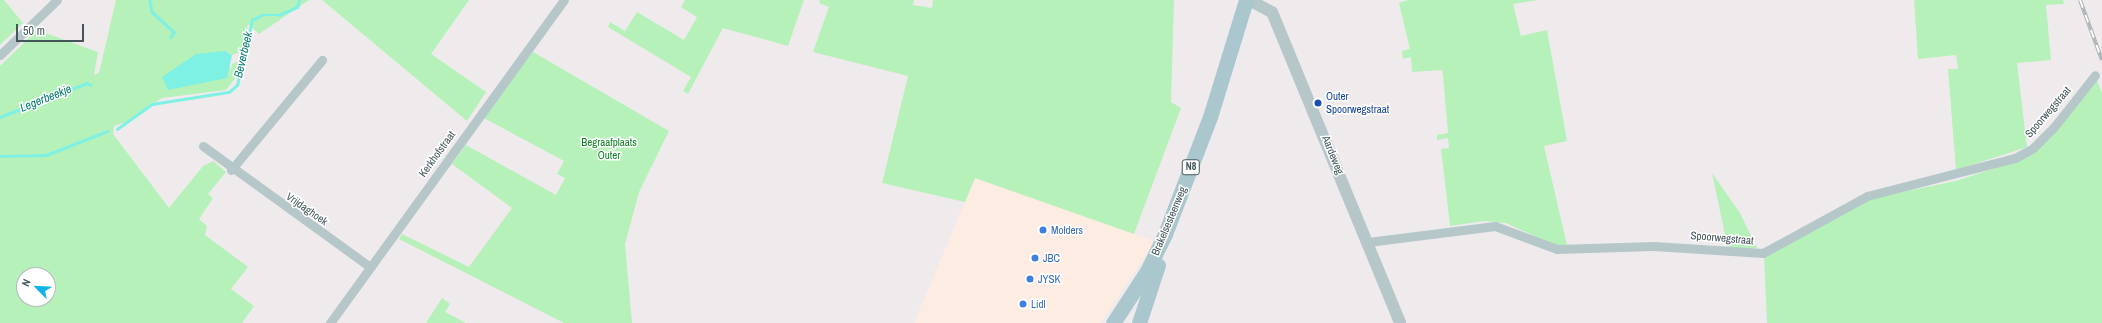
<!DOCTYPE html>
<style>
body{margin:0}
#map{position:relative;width:2102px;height:323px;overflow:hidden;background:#efebed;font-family:"Archivo Narrow",sans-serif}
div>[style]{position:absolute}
.commercial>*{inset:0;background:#fdece2}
.green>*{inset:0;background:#b5f1b9}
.water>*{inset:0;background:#7ff1e4}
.stream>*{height:2.5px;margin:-1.25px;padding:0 1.25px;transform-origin:1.25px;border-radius:1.25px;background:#7ff1e4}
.minor>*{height:9px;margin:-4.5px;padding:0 4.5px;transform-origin:4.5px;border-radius:4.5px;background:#b6c7ca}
.tertiary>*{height:12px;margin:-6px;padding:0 6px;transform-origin:6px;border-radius:6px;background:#b6c7ca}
.primary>*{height:15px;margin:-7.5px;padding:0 7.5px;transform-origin:7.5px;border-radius:7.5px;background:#a9c7cd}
.rail>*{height:4px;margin-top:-2px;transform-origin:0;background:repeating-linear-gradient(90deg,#fff 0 8px,#adb4b7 0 16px);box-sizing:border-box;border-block:1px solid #adb4b7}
.dots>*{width:11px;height:11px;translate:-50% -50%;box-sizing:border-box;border:2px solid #fff;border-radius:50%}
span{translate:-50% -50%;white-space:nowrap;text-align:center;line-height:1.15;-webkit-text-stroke:3px #fff;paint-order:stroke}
.shield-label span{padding:1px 3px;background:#fff;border:1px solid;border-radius:3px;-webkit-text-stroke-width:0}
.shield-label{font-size:10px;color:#43575a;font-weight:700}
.transit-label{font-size:11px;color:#164399}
.left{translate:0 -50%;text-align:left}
.street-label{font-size:11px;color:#43575a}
.park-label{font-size:11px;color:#117f24}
.shop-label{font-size:11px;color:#366cbe}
.water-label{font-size:12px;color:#077e70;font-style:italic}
.north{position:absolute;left:16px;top:267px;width:40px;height:40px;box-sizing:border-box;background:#fff;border:1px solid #b4bcbd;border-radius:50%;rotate:294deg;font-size:11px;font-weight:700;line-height:16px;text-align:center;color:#43575a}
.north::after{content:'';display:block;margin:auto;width:14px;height:18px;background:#0eb3e7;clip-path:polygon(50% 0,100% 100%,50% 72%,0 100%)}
.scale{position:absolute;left:16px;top:24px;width:68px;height:18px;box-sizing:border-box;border:2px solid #43575a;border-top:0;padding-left:5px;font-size:12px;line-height:14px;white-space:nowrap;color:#43575a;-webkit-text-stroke:3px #fff;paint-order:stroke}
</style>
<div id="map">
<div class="commercial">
<i style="clip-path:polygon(975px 178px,1155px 241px,1101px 323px,914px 323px)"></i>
</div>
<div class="green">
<i style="clip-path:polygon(0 0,4px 0,23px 23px,0 45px)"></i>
<i style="clip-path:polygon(evenodd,116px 0,309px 0,259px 34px,248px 24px,242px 51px,232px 55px,229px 52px,230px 72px,232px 64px,241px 60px,237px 76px,226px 90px,162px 98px,126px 122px,114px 126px,113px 134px,169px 208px,203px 166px,213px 161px,226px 172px,208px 194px,213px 198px,199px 219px,207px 226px,205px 235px,248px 267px,231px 289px,254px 306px,242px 323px,0 323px,0 66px,37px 30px,98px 52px,94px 75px,99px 73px,116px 0,24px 275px,48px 275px,48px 299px,24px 299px,24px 275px)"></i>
<i style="clip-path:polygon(322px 0,469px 0,431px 54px,486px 92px,467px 121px)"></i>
<i style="clip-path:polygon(685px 0,804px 0,788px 46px,723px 28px,688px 94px,683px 91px,691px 77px,608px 27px,610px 22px,625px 31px,637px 12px,684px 40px,697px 17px,681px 7px)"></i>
<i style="clip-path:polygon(820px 0,914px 0,913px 5px,932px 8px,933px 0,1174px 0,1171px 102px,1181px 108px,1134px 234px,975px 178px,965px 202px,882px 183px,908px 76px,813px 52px,829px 7px,819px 3px)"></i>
<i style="clip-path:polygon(1408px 0,1538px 0,1513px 4px,1521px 36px,1547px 30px,1567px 141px,1544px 146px,1567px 245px,1556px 246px,1506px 223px,1484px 221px,1450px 226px,1441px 149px,1449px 148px,1448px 138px,1437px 140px,1437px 135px,1448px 133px,1443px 76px,1442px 70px,1412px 72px,1411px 57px,1403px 59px,1402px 51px,1410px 49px,1399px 3px)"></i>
<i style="clip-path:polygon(1914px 0,2063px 0,2064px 4px,2046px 5px,2051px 60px,2017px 63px,2027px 147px,1956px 170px,1948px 69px,1958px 69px,1956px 55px,1918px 59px)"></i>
<i style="clip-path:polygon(533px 52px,669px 131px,639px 192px,625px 244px,632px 323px,564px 323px,399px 239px,402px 234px,469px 267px,512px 208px,452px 164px,466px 145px,556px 195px,565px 178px,557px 174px,564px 161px,482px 117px)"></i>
<i style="clip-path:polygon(2096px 78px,2102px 93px,2102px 323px,1767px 323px,1764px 256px,1868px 199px,1956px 181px,2026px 158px,2048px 140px)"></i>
<i style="clip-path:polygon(1712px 173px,1740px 213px,1757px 248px,1728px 249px)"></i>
<i style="clip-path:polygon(442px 298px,450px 304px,445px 312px,466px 323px,426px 323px)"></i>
</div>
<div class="water">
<i style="clip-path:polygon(225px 51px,232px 55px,227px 78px,168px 90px,162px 77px,196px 54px)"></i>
</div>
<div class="stream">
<i style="left:150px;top:0;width:12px;rotate:81deg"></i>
<i style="left:152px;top:12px;width:30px;rotate:42deg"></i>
<i style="left:174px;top:32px;width:6px;rotate:121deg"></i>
<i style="left:0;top:117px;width:93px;rotate:-21.3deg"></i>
<i style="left:87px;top:83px;width:4px;rotate:27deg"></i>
<i style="left:117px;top:129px;width:43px;rotate:-35.5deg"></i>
<i style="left:152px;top:104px;width:78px;rotate:-8.9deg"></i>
<i style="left:229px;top:92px;width:11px;rotate:-41deg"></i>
<i style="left:237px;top:85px;width:67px;rotate:-77deg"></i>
<i style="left:252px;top:20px;width:11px;rotate:-27deg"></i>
<i style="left:262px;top:15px;width:17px"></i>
<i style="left:279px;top:15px;width:20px;rotate:-24deg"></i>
<i style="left:297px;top:7px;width:7px;rotate:-74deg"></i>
<i style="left:0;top:156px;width:46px;rotate:-1.2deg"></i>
<i style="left:46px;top:155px;width:66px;rotate:-21.2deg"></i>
</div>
<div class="minor">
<i style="left:0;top:55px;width:79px;rotate:-44deg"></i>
<i style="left:203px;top:146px;width:206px;rotate:35.9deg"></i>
<i style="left:231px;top:170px;width:143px;rotate:-50.4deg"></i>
<i style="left:1368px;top:242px;width:128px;rotate:-7.2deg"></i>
<i style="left:1495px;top:226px;width:66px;rotate:20.4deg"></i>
<i style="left:1557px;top:249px;width:97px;rotate:-1.8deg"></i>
<i style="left:1654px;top:246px;width:109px;rotate:3.7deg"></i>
<i style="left:1763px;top:253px;width:119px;rotate:-28.7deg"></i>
<i style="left:1867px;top:196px;width:153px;rotate:-14.4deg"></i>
<i style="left:2015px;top:158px;width:21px;rotate:-29deg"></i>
<i style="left:2033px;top:148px;width:30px;rotate:-45deg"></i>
<i style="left:2054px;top:127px;width:66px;rotate:-51.7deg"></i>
<i style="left:330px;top:323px;width:399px;rotate:-54.1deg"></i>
</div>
<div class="tertiary">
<i style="left:1249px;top:0;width:26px;rotate:28deg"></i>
<i style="left:1272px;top:12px;width:336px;rotate:67.6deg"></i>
</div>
<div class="primary">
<i style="left:1113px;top:323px;width:62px;rotate:-56.8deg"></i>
<i style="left:1147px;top:271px;width:41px;rotate:-64.1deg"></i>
<i style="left:1165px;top:234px;width:125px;rotate:-69deg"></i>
<i style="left:1210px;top:117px;width:122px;rotate:-72.9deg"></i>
<i style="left:1139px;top:323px;width:61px;rotate:-71.9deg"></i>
</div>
<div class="rail">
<i style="left:2080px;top:0;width:64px;rotate:69.9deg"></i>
</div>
<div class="dots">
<i style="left:1318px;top:103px;background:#1a4fb4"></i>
<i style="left:1043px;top:230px;background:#3f7fe0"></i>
<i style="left:1035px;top:258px;background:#3f7fe0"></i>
<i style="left:1030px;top:279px;background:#3f7fe0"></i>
<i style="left:1023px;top:304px;background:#3f7fe0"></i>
</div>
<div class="shield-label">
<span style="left:1191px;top:167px">N8</span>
</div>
<div class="transit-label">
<span class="left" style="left:1326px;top:103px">Outer<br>Spoorwegstraat</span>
</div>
<div class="street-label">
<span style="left:2048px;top:112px;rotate:-49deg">Spoorwegstraat</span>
<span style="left:437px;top:154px;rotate:-54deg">Kerkhofstraat</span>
<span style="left:1333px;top:155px;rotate:68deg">Aardeweg</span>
<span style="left:307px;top:209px;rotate:35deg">Vrijdaghoek</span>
<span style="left:1169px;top:221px;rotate:-67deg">Brakelsesteenweg</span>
<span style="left:1722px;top:238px;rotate:5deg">Spoorwegstraat</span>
</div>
<div class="park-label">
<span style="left:609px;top:149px">Begraafplaats<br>Outer</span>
</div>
<div class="shop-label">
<span class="left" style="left:1051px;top:230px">Molders</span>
<span class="left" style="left:1043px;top:258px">JBC</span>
<span class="left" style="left:1038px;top:279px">JYSK</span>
<span class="left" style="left:1031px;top:304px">Lidl</span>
</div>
<div class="water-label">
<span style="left:244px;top:55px;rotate:-77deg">Beverbeek</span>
<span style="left:46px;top:99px;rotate:-22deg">Legerbeekje</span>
</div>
<div class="north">N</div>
<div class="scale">50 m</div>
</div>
